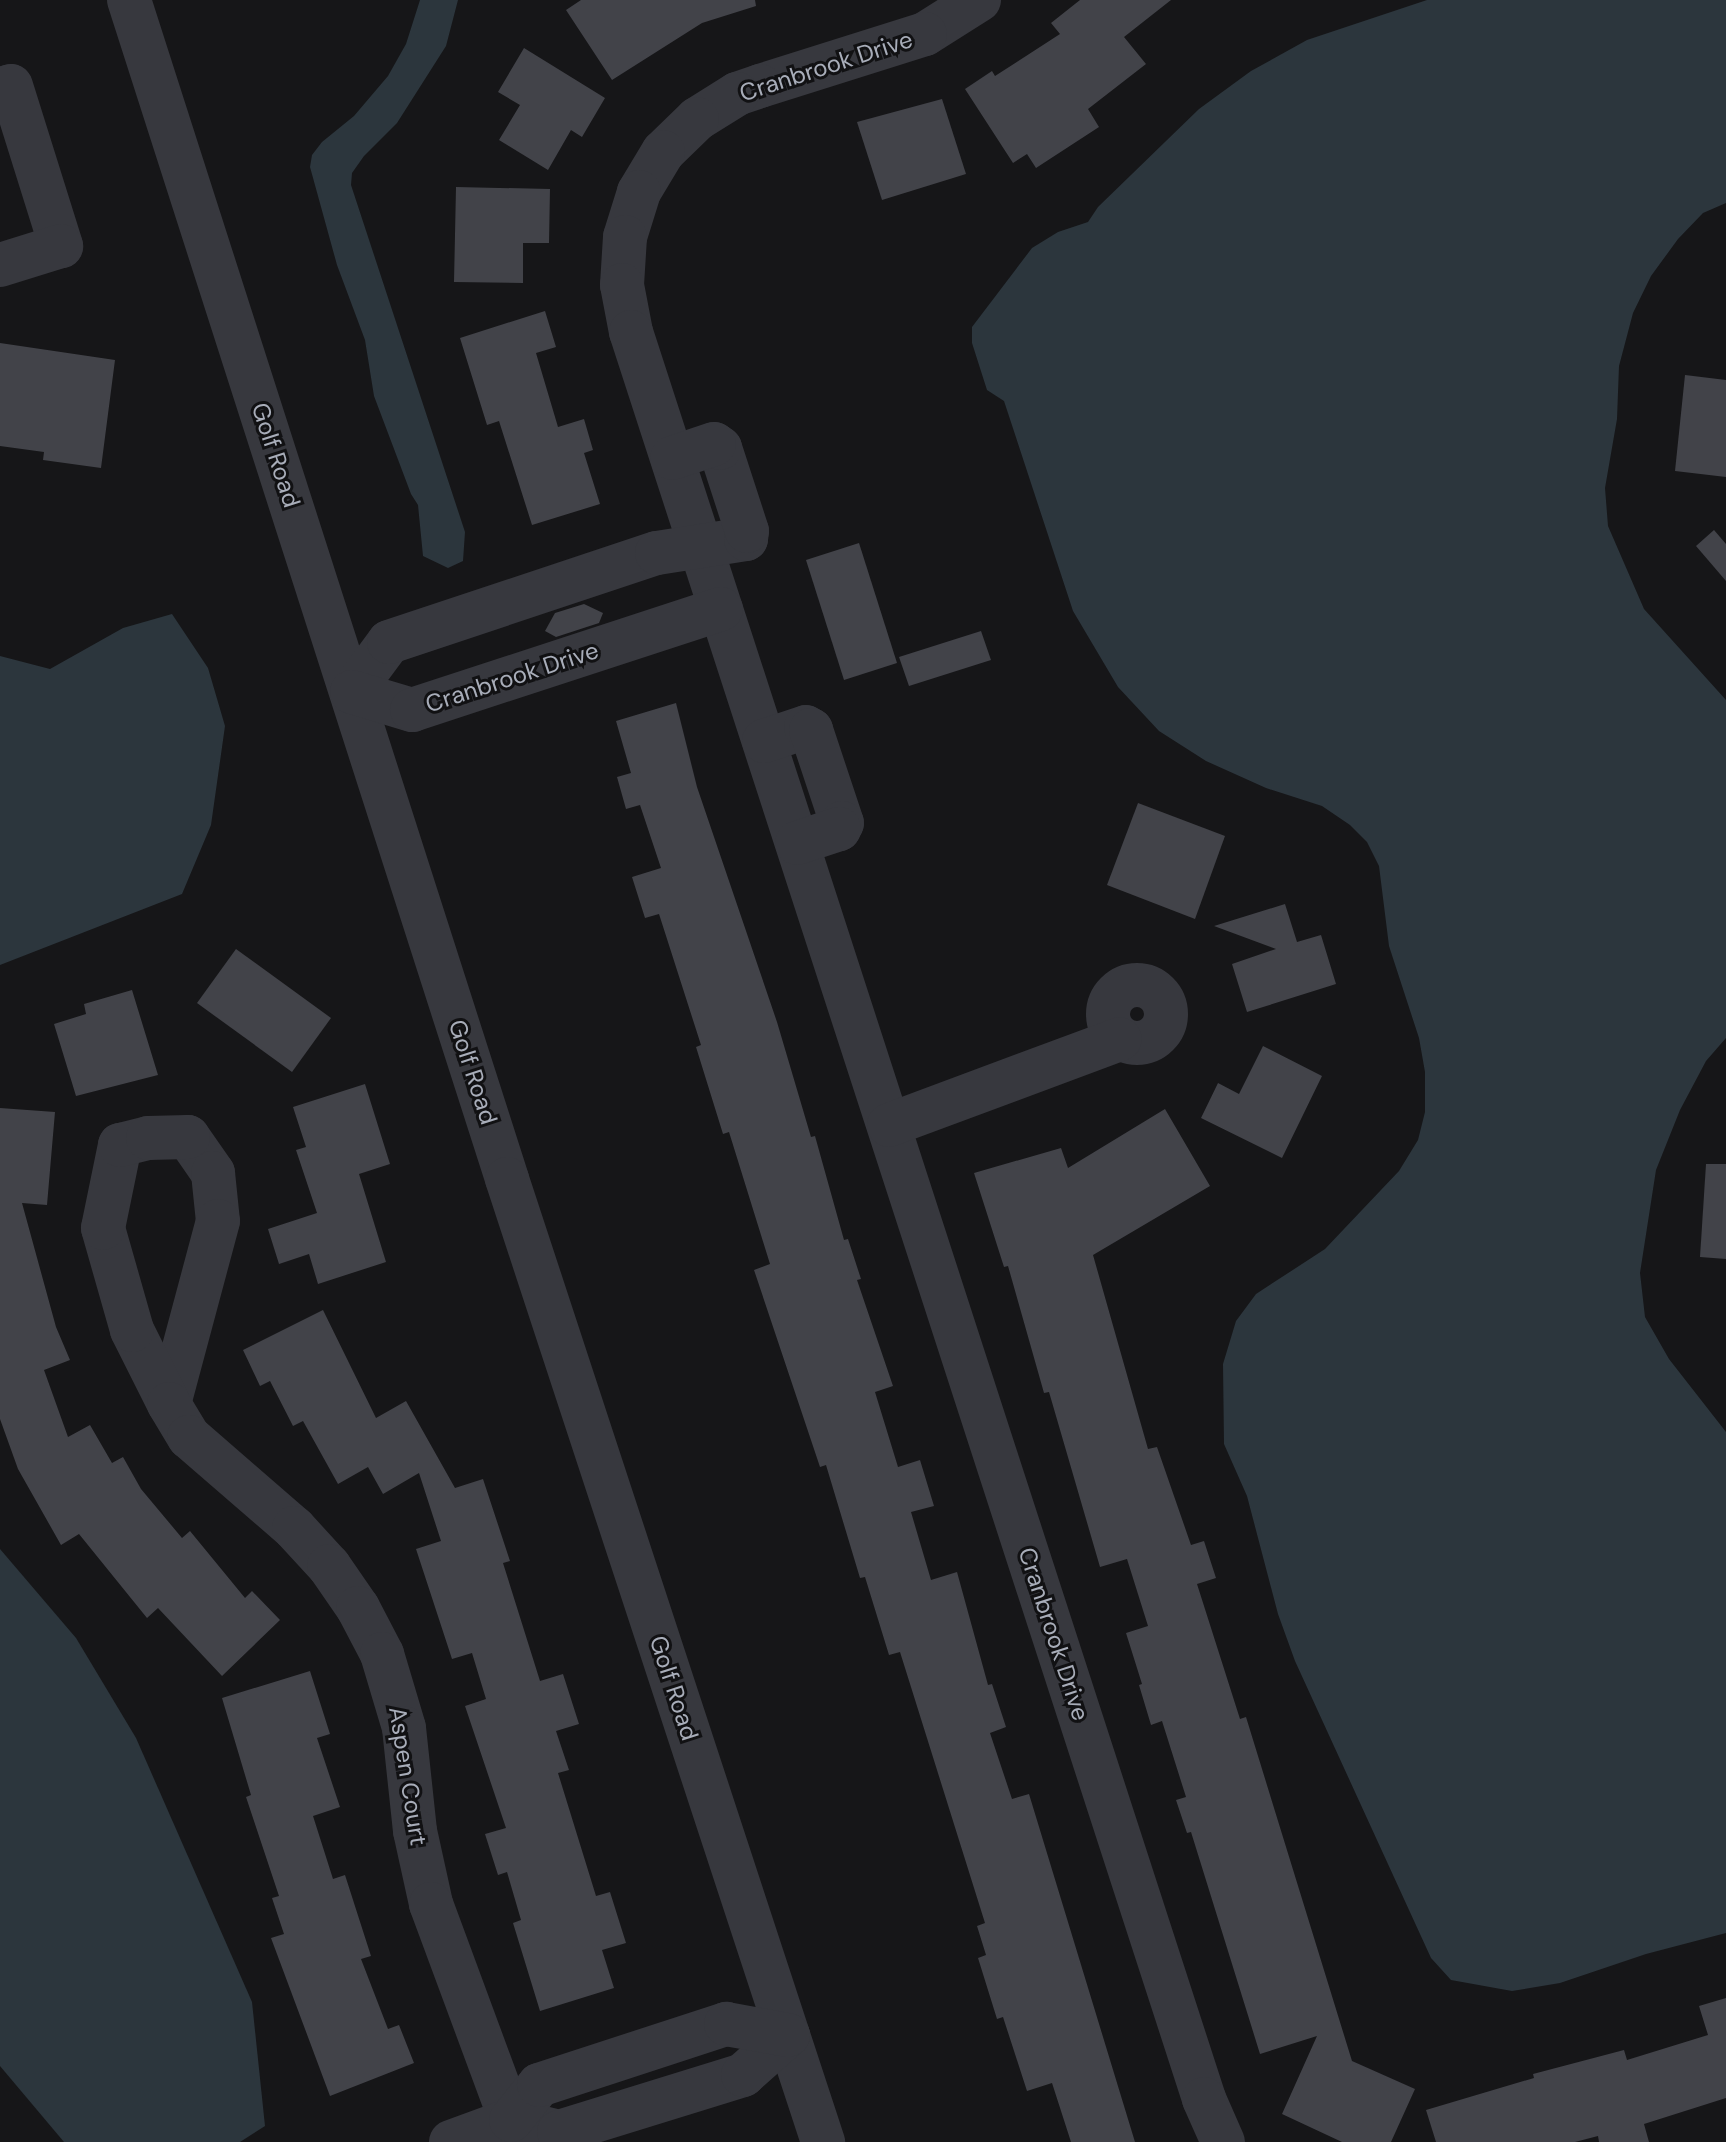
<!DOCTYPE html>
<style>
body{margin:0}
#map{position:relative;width:1726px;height:2142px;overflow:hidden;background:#161618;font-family:"DM Sans",sans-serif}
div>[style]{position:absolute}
.water>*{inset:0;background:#2c363d}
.building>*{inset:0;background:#424349}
.minor>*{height:44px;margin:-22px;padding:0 22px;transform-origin:22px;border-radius:22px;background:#37383e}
.minor>.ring{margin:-22px;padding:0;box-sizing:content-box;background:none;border:44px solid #37383e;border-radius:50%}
span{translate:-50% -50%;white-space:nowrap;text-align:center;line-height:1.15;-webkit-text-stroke:6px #111113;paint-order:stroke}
.street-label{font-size:24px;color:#a8adb9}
</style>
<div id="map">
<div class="water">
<i style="clip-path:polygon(420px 0,458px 0,446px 46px,397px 123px,364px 156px,352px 173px,351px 185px,465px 532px,463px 561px,448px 568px,423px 556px,418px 505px,411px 494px,374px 396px,365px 340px,337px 265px,310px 167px,312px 155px,322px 142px,354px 116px,388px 76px,406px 44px)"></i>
<i style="clip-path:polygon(1427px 0,1726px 0,1726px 203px,1703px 213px,1678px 239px,1651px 276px,1633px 313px,1619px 366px,1617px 419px,1605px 488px,1608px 526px,1644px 609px,1726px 700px,1726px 1038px,1706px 1061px,1680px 1110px,1656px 1170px,1640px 1273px,1645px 1317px,1669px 1359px,1726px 1432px,1726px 1933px,1646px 1954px,1560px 1983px,1512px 1991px,1451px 1980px,1431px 1958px,1295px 1661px,1278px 1614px,1247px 1496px,1224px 1444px,1223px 1364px,1236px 1321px,1256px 1294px,1325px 1249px,1399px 1171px,1418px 1140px,1425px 1112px,1425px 1072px,1419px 1038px,1389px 946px,1379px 866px,1367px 842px,1350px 825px,1322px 806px,1266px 788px,1206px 761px,1159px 731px,1118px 687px,1073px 611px,1004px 401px,987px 390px,972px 343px,972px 327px,1032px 248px,1058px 232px,1088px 222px,1098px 207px,1199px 109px,1251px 71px,1307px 40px)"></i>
<i style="clip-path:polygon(172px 614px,208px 668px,225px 726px,211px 825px,182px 894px,0 965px,0 656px,50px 669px,123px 628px)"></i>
<i style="clip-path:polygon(0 1549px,76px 1638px,136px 1738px,252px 2002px,265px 2126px,240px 2142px,64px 2142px,0 2066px)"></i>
</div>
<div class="building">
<i style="clip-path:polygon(581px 0,755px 0,756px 6px,702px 23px,612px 80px,566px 10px)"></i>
<i style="clip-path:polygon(1080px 0,1171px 0,1124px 37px,1146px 64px,1088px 109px,1099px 127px,1036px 168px,1027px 154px,1013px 163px,965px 89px,992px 71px,995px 76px,1060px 34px,1051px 23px)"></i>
<i style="clip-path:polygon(524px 48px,605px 98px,582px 137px,571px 130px,548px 170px,499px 140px,520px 105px,498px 92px)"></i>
<i style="clip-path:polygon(942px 99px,966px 174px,882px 200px,857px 122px)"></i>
<i style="clip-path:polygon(456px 187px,550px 189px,549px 243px,523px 243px,523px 283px,454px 282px)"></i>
<i style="clip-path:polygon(545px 311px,556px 347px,536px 353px,558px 427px,584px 419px,593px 450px,584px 453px,600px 504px,532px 525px,499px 421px,487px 425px,460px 338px)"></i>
<i style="clip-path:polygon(0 343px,115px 360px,101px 468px,43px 460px,44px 452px,0 446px)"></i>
<i style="clip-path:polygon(1685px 375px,1726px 380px,1726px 477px,1675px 471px)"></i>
<i style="clip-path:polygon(1714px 530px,1726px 544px,1726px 581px,1696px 546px)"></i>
<i style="clip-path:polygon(859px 543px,897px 663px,844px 680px,806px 560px)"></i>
<i style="clip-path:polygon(584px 604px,603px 613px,599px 623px,556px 637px,545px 631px,555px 613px)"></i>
<i style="clip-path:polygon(981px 631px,991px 660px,909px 686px,899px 657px)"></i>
<i style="clip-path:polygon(676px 703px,697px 787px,777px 1022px,811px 1137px,815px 1136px,844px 1240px,848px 1239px,861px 1279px,857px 1280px,893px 1386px,875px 1392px,898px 1467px,920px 1460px,934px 1506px,911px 1512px,931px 1580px,957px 1572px,988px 1685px,992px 1684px,1006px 1727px,990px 1733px,1012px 1799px,1029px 1794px,1135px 2142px,1071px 2142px,1052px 2083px,1027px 2091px,1003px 2017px,997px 2019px,978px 1958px,986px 1955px,977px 1926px,985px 1923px,900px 1652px,889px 1655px,865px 1577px,860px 1578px,826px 1465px,820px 1467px,754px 1270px,770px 1264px,729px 1132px,723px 1134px,696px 1047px,701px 1045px,659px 914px,645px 918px,632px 877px,661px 868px,640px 805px,626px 809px,617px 777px,631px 773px,616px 721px)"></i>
<i style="clip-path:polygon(1138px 803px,1225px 836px,1195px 919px,1107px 885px)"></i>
<i style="clip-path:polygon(1285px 904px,1297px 942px,1321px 935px,1336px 984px,1247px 1012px,1232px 964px,1276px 949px,1214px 926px)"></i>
<i style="clip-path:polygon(236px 949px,331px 1018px,292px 1072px,197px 1003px)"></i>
<i style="clip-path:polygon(132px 990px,158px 1075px,76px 1096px,54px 1024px,86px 1014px,84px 1004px)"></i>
<i style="clip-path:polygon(1263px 1046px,1322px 1076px,1282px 1158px,1201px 1118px,1218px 1083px,1239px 1094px)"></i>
<i style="clip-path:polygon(365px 1084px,390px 1164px,359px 1174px,386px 1262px,318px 1284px,309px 1254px,279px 1264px,268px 1229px,317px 1213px,296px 1150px,306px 1147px,293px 1107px)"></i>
<i style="clip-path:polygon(0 1108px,55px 1112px,47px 1205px,22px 1203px,56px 1327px,70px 1360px,44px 1370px,68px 1437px,90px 1425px,112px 1463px,123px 1457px,141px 1489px,182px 1538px,190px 1531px,245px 1598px,252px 1591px,280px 1620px,222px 1676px,158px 1608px,147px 1618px,79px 1534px,61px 1545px,18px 1469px,0 1419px)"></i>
<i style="clip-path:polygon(1165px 1109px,1210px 1186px,1093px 1255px,1148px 1449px,1157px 1447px,1191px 1545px,1204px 1541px,1216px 1578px,1197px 1584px,1240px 1719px,1246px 1717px,1352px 2061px,1415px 2089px,1391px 2142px,1342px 2142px,1282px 2114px,1317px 2036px,1260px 2054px,1191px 1832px,1187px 1833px,1176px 1800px,1186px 1797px,1162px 1721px,1151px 1725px,1139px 1685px,1142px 1684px,1126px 1633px,1148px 1626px,1127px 1559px,1100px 1567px,1049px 1392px,1044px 1393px,1008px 1266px,1004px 1267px,974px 1173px,1061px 1148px,1068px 1168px)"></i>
<i style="clip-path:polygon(1706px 1164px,1726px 1164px,1726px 1259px,1700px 1257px)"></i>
<i style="clip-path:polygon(323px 1310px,376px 1418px,406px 1401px,455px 1488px,483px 1479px,510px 1561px,503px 1563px,540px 1681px,563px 1674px,579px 1724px,556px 1731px,569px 1770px,558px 1773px,596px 1896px,610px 1892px,626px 1943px,602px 1950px,614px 1988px,540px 2011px,513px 1923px,521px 1920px,507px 1872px,498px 1875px,485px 1834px,506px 1828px,465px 1706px,486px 1699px,472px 1653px,452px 1659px,416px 1549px,441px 1541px,419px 1473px,383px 1494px,368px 1467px,338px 1484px,303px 1421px,293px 1426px,270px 1381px,260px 1386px,243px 1350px)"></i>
<i style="clip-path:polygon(310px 1671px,330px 1734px,317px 1738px,340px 1807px,313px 1816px,333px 1879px,345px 1875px,371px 1956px,361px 1959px,388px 2029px,399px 2025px,414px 2063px,330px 2096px,271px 1938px,284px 1934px,272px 1898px,279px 1896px,246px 1797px,251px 1795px,222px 1698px)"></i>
<i style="clip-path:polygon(1726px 1998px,1726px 2098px,1644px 2124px,1649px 2142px,1599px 2142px,1598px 2136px,1575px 2142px,1436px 2142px,1426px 2110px,1534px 2078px,1533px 2074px,1624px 2050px,1627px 2060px,1708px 2035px,1699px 2006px)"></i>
</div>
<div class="minor">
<i style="left:129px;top:0;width:1238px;rotate:72.22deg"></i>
<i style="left:507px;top:1179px;width:1014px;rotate:71.83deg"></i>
<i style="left:979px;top:0;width:64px;rotate:147.8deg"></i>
<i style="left:925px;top:34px;width:173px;rotate:162.5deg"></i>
<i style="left:760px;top:86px;width:24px;rotate:161deg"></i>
<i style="left:737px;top:94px;width:47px;rotate:148deg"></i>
<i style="left:697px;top:119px;width:47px;rotate:135.9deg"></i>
<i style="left:663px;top:152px;width:47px;rotate:121deg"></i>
<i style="left:639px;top:192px;width:47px;rotate:107.3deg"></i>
<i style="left:625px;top:237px;width:48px;rotate:93.6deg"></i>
<i style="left:622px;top:285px;width:48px;rotate:79.2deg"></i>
<i style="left:631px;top:332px;width:1858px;rotate:72.03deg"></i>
<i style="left:1204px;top:2099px;width:47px;rotate:66.2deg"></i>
<i style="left:0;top:89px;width:11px;rotate:-15deg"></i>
<i style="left:11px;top:86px;width:168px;rotate:72.6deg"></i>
<i style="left:61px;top:246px;width:64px;rotate:162.7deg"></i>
<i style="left:352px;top:692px;width:62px;rotate:-53.5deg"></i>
<i style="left:389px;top:642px;width:282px;rotate:-18.4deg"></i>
<i style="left:657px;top:553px;width:90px;rotate:-8.9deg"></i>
<i style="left:746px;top:539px;width:8px;rotate:-83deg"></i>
<i style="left:747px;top:531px;width:87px;rotate:-108deg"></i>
<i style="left:720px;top:448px;width:7px;rotate:-146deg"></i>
<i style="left:714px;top:444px;width:44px;rotate:161.6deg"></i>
<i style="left:352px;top:692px;width:63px;rotate:16.7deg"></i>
<i style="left:412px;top:710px;width:325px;rotate:-18.1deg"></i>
<i style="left:764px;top:741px;width:44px;rotate:-18.4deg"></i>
<i style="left:806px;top:727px;width:6px;rotate:31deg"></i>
<i style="left:811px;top:730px;width:98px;rotate:71.6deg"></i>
<i style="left:842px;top:823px;width:7px;rotate:117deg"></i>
<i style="left:839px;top:829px;width:44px;rotate:161.6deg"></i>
<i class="ring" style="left:1108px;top:985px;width:14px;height:14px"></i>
<i style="left:889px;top:1125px;width:246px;rotate:-20.4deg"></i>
<i style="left:188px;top:1137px;width:44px;rotate:55.2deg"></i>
<i style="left:213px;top:1173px;width:48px;rotate:84.1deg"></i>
<i style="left:218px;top:1221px;width:189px;rotate:105deg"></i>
<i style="left:169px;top:1404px;width:83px;rotate:-116.6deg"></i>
<i style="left:132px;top:1330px;width:106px;rotate:-105.9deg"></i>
<i style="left:103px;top:1228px;width:85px;rotate:-78.4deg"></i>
<i style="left:120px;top:1145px;width:29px;rotate:-14deg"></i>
<i style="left:148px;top:1138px;width:40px;rotate:-1.4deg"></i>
<i style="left:169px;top:1404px;width:39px;rotate:59deg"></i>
<i style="left:189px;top:1437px;width:139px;rotate:40.9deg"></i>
<i style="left:294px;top:1528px;width:52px;rotate:47.4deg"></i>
<i style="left:329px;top:1566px;width:51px;rotate:55.4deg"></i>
<i style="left:358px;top:1608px;width:52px;rotate:62.4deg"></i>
<i style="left:382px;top:1654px;width:77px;rotate:73.4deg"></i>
<i style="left:404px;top:1728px;width:104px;rotate:83.9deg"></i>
<i style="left:415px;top:1831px;width:75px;rotate:77.6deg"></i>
<i style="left:431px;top:1904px;width:254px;rotate:69.7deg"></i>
<i style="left:511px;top:2120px;width:49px;rotate:14deg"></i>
<i style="left:559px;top:2132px;width:193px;rotate:-17.2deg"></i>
<i style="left:743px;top:2075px;width:60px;rotate:-41.6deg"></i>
<i style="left:451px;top:2142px;width:64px;rotate:-20.1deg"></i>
<i style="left:511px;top:2120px;width:45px;rotate:-51.3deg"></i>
<i style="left:539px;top:2085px;width:197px;rotate:-18.1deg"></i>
<i style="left:726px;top:2024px;width:63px;rotate:10.1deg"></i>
</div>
<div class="street-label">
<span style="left:826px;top:66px;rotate:-18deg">Cranbrook Drive</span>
<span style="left:276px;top:455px;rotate:72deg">Golf Road</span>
<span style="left:512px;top:677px;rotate:-18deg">Cranbrook Drive</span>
<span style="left:473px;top:1072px;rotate:72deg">Golf Road</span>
<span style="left:1054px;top:1634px;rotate:72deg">Cranbrook Drive</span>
<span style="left:674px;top:1688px;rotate:72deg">Golf Road</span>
<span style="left:408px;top:1776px;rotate:81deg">Aspen Court</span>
</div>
</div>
